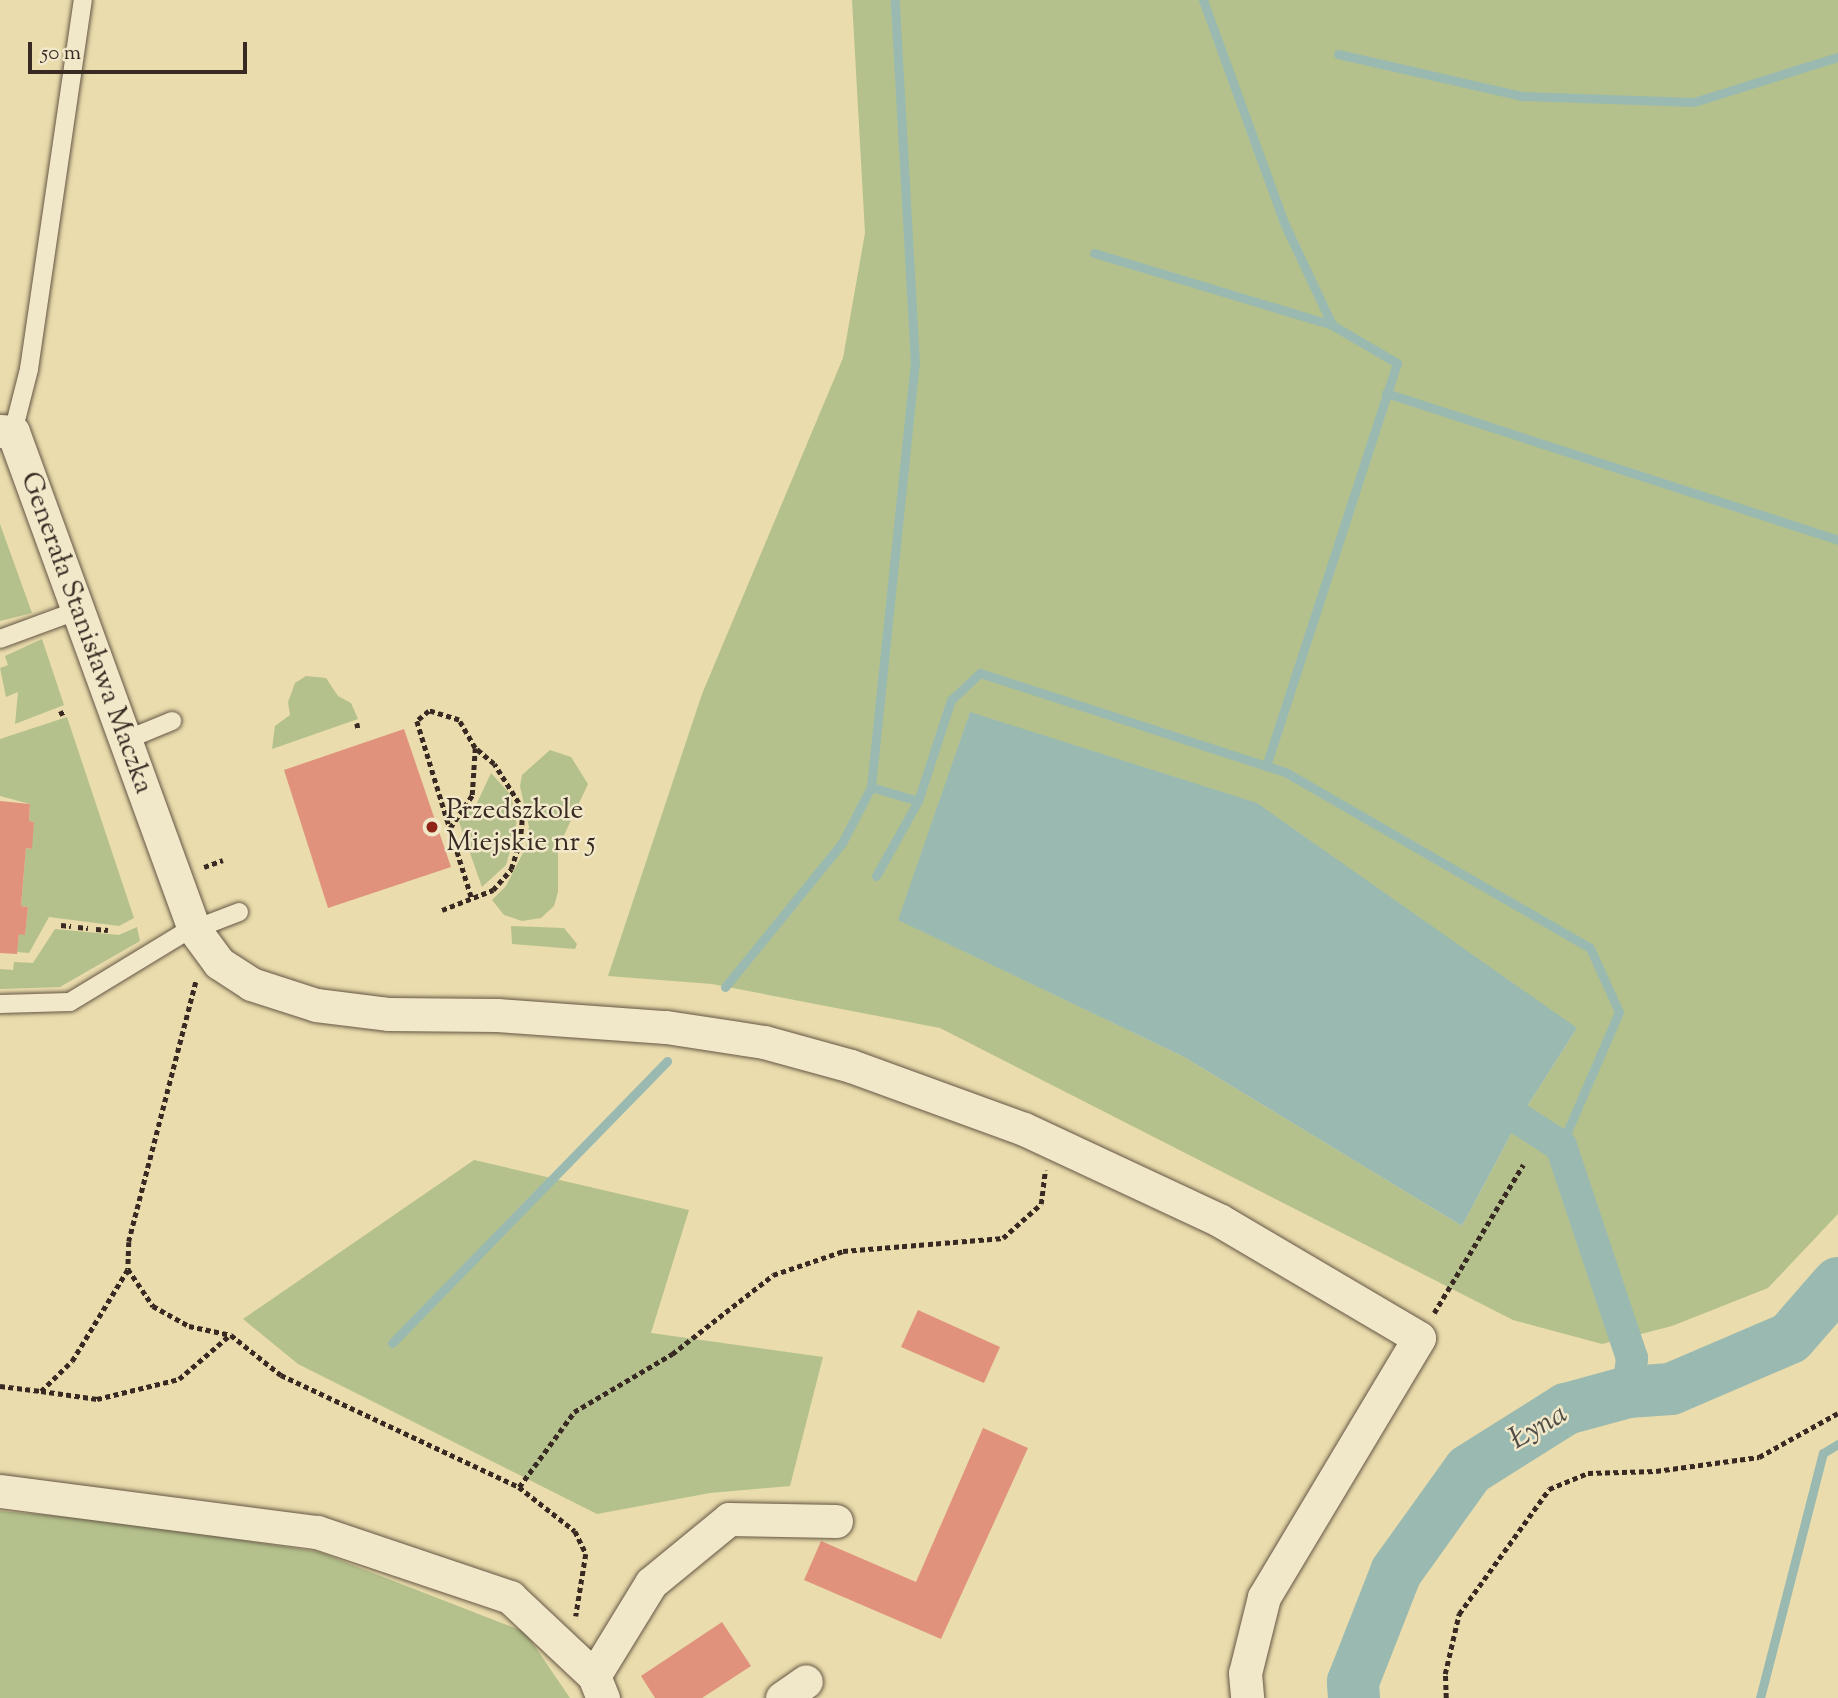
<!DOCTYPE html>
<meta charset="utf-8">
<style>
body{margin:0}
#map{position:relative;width:1838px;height:1698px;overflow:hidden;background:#eadcac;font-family:"Sorts Mill Goudy",serif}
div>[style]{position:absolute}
.green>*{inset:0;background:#b4c18c}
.water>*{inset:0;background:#9abab1}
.stream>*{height:9px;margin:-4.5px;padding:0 4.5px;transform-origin:4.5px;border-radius:4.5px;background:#9abab1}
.canal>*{height:32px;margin:-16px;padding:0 16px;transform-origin:16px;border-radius:16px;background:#9abab1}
.river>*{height:52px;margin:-26px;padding:0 26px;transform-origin:26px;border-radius:26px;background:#9abab1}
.building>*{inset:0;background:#e0927d}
.path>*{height:4.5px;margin-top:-2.25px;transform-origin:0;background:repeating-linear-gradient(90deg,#382a23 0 5px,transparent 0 8.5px)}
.roads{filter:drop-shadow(0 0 2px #645645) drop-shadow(0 0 2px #645645)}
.service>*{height:18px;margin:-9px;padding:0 9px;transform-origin:9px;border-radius:9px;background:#f1e8c9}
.minor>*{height:33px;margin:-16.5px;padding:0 16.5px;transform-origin:16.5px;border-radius:16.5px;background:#f1e8c9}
.dots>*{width:19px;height:19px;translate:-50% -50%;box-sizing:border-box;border:4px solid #f1e8c9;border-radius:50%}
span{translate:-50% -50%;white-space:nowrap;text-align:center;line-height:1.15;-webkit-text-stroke:5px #f1e8c9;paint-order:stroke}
.street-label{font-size:28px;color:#382a23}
.poi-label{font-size:28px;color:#382a23}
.left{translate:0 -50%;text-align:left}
.water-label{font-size:30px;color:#504e46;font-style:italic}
.scale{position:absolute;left:28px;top:42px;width:219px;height:32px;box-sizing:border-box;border:4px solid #382a23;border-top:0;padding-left:9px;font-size:21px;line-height:24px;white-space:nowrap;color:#382a23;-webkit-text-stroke:5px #f1e8c9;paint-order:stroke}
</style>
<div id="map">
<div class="green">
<i style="clip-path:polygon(evenodd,852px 0,1838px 0,1838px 1214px,1768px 1288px,1672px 1326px,1602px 1344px,1513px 1320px,940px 1028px,712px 984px,608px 976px,702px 694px,843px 358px,865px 233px,852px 0,970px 713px,1577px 1028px,1519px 1119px,1462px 1226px,1184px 1057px,899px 920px,970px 713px)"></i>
<i style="clip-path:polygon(0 524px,32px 613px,0 621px)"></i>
<i style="clip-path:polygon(42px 639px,64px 705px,15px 724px,18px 692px,6px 697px,0 668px,8px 665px,5px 656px)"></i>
<i style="clip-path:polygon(306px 676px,326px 678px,338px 696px,351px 703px,358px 719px,272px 749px,275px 726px,290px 715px,288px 702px,295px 683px)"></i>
<i style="clip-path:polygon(67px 717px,134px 918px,119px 926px,49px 917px,29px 953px,17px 952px,19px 934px,25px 934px,28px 907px,21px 906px,26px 848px,31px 849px,34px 822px,29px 821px,30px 804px,0 796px,0 739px)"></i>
<i style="clip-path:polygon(550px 750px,571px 757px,588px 784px,558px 848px,558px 892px,554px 906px,541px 918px,522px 921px,504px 915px,492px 900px,506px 886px,526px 847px,529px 827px,520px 786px,522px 775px)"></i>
<i style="clip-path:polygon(491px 773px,510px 794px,517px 817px,515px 833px,506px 865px,482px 887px,459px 822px,477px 803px)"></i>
<i style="clip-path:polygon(511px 926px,564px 928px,577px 944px,575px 949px,512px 944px)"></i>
<i style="clip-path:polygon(137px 927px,140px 941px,60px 987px,0 989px,0 969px,13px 970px,14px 962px,33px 963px,55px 929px,119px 935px)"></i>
<i style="clip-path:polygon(474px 1160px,689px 1210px,651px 1333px,823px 1357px,790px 1486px,710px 1493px,597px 1514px,298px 1364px,243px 1319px)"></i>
<i style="clip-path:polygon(0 1511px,123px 1522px,319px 1552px,525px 1632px,570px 1698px,0 1698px)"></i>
</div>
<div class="water">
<i style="clip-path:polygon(970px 712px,1257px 803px,1577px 1028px,1519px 1119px,1462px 1226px,1184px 1057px,898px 920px)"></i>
</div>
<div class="stream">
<i style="left:1203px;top:0;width:239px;rotate:70deg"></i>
<i style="left:1285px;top:225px;width:110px;rotate:64.8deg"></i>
<i style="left:1338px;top:54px;width:188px;rotate:12.9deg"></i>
<i style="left:1521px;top:96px;width:173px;rotate:2deg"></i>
<i style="left:1694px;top:102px;width:151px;rotate:-17.4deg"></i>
<i style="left:1094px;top:253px;width:249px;rotate:16.8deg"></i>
<i style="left:1332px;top:325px;width:75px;rotate:30.3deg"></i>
<i style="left:1397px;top:363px;width:424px;rotate:108deg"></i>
<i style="left:1386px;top:393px;width:475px;rotate:18deg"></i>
<i style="left:871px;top:787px;width:49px;rotate:16.6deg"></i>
<i style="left:876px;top:876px;width:86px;rotate:-60.8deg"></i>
<i style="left:918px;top:801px;width:106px;rotate:-71.9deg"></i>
<i style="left:951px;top:700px;width:40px;rotate:-43deg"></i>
<i style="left:980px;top:673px;width:323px;rotate:18deg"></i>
<i style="left:1287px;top:773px;width:350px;rotate:30deg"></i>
<i style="left:1590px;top:948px;width:70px;rotate:65.6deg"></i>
<i style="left:1619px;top:1012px;width:146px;rotate:113.4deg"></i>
<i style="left:725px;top:987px;width:186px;rotate:-50.9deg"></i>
<i style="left:842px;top:843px;width:63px;rotate:-62.6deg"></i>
<i style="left:871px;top:787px;width:426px;rotate:-84.1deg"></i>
<i style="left:915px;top:363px;width:364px;rotate:-93.2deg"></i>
<i style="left:392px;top:1343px;width:394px;rotate:-45.7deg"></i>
<i style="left:1760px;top:1698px;width:253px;rotate:-75.6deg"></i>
<i style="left:1823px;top:1453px;width:17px;rotate:-31deg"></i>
</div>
<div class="canal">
<i style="left:1519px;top:1119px;width:50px;rotate:32.7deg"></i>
<i style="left:1561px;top:1146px;width:224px;rotate:71.5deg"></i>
<i style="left:1632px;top:1358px;width:34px;rotate:97deg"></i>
</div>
<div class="river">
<i style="left:1354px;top:1698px;width:16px;rotate:-94deg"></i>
<i style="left:1353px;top:1682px;width:118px;rotate:-68.6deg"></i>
<i style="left:1396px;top:1572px;width:125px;rotate:-54.4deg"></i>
<i style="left:1469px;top:1470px;width:115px;rotate:-32.2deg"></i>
<i style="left:1566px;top:1409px;width:64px;rotate:-15.3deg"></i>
<i style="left:1628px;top:1392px;width:43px;rotate:-4deg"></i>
<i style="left:1671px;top:1389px;width:129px;rotate:-23.2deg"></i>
<i style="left:1790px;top:1338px;width:73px;rotate:-48.9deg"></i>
</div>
<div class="building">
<i style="clip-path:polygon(404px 729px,451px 867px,328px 908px,284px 770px)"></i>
<i style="clip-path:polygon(0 801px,30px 804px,29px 821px,34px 822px,32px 849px,26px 848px,21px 906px,28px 907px,25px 935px,19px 934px,17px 954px,0 953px)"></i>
<i style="clip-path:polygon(918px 1310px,1000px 1347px,984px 1383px,901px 1347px)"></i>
<i style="clip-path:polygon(983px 1428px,1028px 1448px,941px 1639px,804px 1580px,821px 1541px,916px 1582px)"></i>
<i style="clip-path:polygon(722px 1622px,751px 1666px,702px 1698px,655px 1698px,641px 1676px)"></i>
</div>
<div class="path">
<i style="left:59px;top:714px;width:8px;rotate:-23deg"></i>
<i style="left:357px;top:723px;width:5px;rotate:79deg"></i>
<i style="left:450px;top:828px;width:40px;rotate:-56deg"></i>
<i style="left:472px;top:795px;width:47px;rotate:-86.3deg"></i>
<i style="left:475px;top:748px;width:32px;rotate:-120deg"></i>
<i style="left:459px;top:720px;width:31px;rotate:-163deg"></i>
<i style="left:429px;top:711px;width:16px;rotate:140deg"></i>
<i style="left:417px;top:721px;width:102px;rotate:73deg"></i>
<i style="left:447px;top:819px;width:84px;rotate:72.6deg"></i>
<i style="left:204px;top:867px;width:20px;rotate:-20deg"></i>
<i style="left:442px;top:910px;width:55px;rotate:-21.4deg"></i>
<i style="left:493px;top:890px;width:28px;rotate:-49deg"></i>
<i style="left:511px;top:869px;width:28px;rotate:-72deg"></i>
<i style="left:520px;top:842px;width:32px;rotate:-85deg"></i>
<i style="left:523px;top:810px;width:54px;rotate:-122.2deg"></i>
<i style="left:494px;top:764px;width:25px;rotate:-140deg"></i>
<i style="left:61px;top:925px;width:10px;rotate:6deg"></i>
<i style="left:78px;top:927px;width:10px;rotate:6deg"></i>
<i style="left:96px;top:929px;width:12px;rotate:5deg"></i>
<i style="left:196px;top:982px;width:268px;rotate:104.5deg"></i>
<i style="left:129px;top:1242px;width:27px;rotate:92deg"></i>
<i style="left:128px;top:1269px;width:45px;rotate:56deg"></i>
<i style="left:153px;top:1306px;width:41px;rotate:29.1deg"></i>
<i style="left:189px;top:1326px;width:43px;rotate:12.1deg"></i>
<i style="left:231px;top:1335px;width:64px;rotate:38.7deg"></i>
<i style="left:281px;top:1375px;width:263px;rotate:25.2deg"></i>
<i style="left:519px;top:1487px;width:71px;rotate:38.2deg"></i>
<i style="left:575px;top:1531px;width:25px;rotate:64deg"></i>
<i style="left:586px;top:1554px;width:63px;rotate:99.2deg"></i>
<i style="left:1434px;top:1313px;width:173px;rotate:-59deg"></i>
<i style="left:0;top:1386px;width:41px;rotate:7deg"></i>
<i style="left:41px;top:1391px;width:43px;rotate:-44.1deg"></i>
<i style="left:72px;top:1361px;width:108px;rotate:-58.7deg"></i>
<i style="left:41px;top:1391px;width:57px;rotate:8.1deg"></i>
<i style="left:97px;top:1399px;width:84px;rotate:-13.7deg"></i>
<i style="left:179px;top:1379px;width:67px;rotate:-40.8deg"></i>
<i style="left:519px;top:1487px;width:93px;rotate:-53.7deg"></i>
<i style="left:574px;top:1412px;width:114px;rotate:-30.6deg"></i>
<i style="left:672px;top:1354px;width:128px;rotate:-38deg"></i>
<i style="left:773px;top:1275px;width:74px;rotate:-18.9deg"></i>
<i style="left:843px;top:1251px;width:161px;rotate:-4.6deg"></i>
<i style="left:1003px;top:1238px;width:51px;rotate:-41.8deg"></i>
<i style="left:1041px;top:1204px;width:34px;rotate:-83deg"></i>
<i style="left:1446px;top:1698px;width:24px;rotate:-92deg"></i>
<i style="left:1445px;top:1674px;width:62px;rotate:-76.9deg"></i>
<i style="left:1459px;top:1614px;width:154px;rotate:-54.2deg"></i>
<i style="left:1549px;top:1489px;width:42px;rotate:-22.3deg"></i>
<i style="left:1588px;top:1473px;width:68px;rotate:-1.7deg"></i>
<i style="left:1656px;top:1471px;width:104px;rotate:-7.7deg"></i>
<i style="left:1759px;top:1457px;width:90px;rotate:-29.1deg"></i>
</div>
<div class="roads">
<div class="service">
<i style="left:13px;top:432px;width:65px;rotate:-75.7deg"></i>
<i style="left:29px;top:369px;width:373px;rotate:-81.7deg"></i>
<i style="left:0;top:639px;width:84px;rotate:-20.2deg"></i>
<i style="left:126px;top:740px;width:50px;rotate:-22.4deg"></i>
<i style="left:0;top:1004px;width:70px;rotate:-1.6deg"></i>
<i style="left:70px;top:1002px;width:131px;rotate:-31.3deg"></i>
<i style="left:182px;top:934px;width:61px;rotate:-21.1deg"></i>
</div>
<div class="minor">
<i style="left:0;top:431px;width:13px;rotate:4deg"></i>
<i style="left:13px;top:432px;width:529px;rotate:69.99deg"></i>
<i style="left:194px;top:929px;width:42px;rotate:53.7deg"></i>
<i style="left:219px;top:963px;width:38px;rotate:33deg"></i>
<i style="left:251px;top:984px;width:68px;rotate:17.9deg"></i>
<i style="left:316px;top:1005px;width:74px;rotate:7deg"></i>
<i style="left:389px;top:1014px;width:108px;rotate:0.5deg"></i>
<i style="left:497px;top:1015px;width:169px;rotate:4.1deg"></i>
<i style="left:666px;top:1027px;width:99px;rotate:8.7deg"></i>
<i style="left:764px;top:1042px;width:90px;rotate:15.4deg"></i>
<i style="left:851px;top:1066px;width:184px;rotate:20deg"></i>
<i style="left:1024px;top:1129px;width:215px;rotate:25deg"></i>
<i style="left:1219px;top:1220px;width:232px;rotate:30.5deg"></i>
<i style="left:1419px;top:1338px;width:302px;rotate:120.9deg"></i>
<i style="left:1264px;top:1597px;width:78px;rotate:104deg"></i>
<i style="left:1245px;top:1673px;width:25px;rotate:85deg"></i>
<i style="left:0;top:1491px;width:320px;rotate:7.4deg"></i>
<i style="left:317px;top:1532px;width:204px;rotate:18.6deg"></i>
<i style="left:510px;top:1597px;width:115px;rotate:43.2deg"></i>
<i style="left:594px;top:1676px;width:24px;rotate:68deg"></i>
<i style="left:594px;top:1676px;width:109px;rotate:-58.5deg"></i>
<i style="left:651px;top:1583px;width:101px;rotate:-39.4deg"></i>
<i style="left:729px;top:1519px;width:107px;rotate:1.1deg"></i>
<i style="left:782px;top:1698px;width:29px;rotate:-35deg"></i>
</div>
</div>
<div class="dots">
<i style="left:432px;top:827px;background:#8f2418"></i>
</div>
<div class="street-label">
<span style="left:86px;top:633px;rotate:70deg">Generała Stanisława Maczka</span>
</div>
<div class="poi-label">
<span class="left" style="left:446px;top:827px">Przedszkole<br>Miejskie nr 5</span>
</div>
<div class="water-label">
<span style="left:1539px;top:1428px;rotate:-30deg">Łyna</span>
</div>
<div class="scale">50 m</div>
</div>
